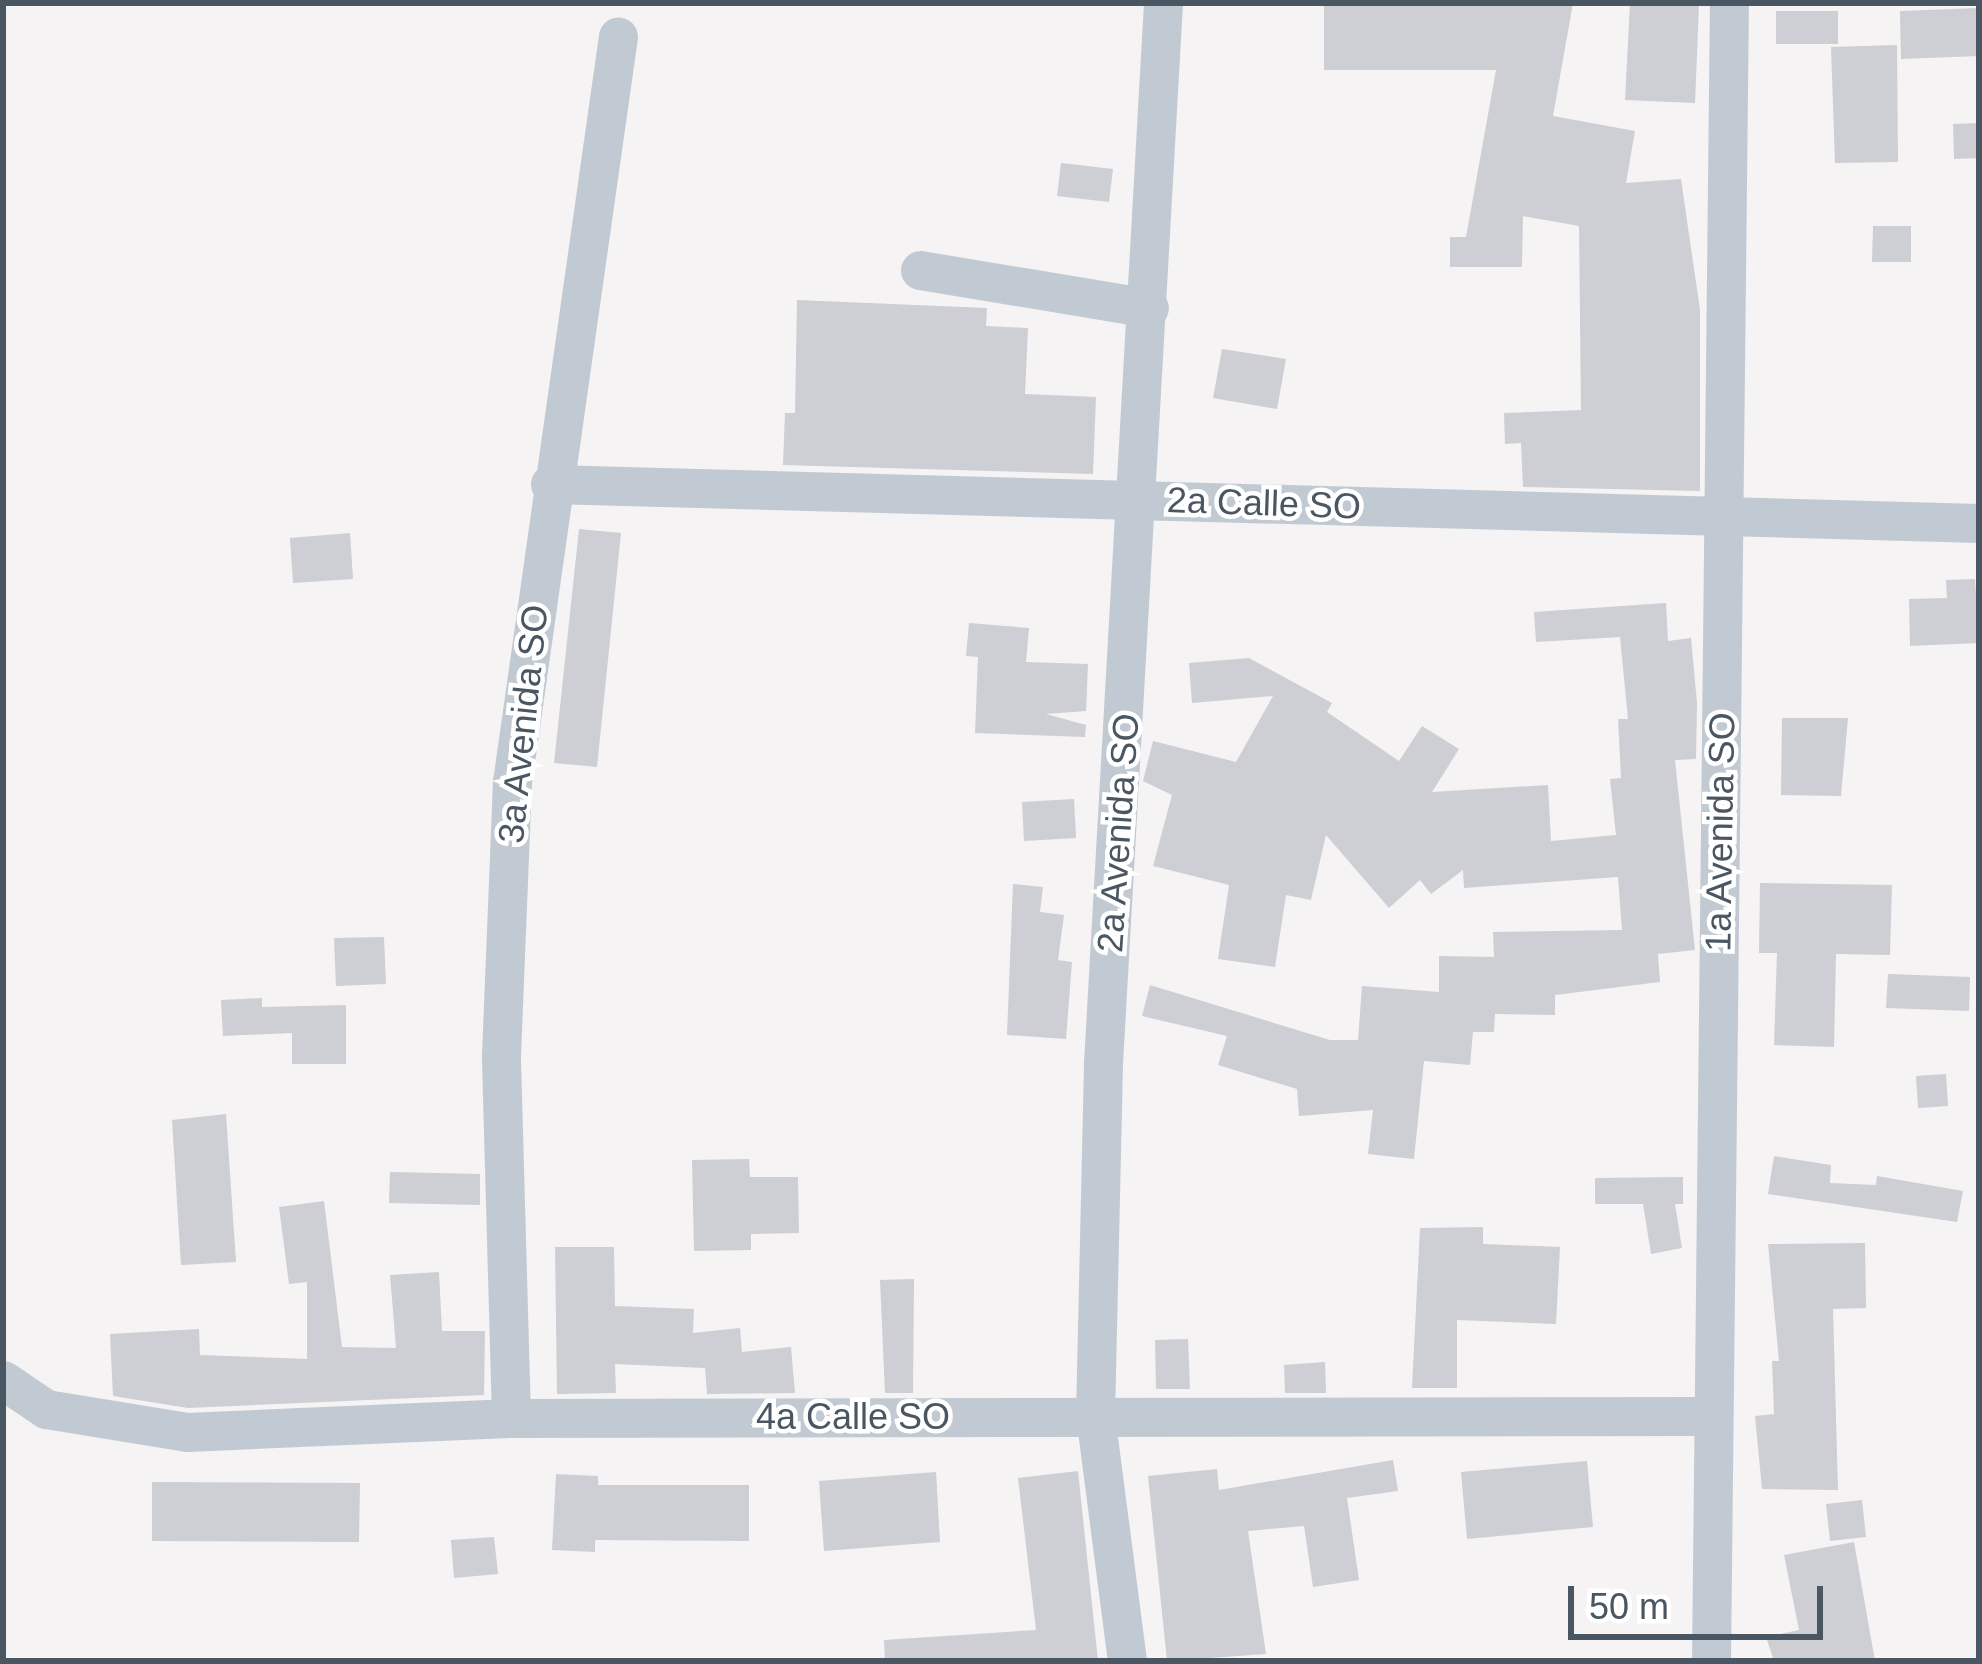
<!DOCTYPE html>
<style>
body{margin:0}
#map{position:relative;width:1982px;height:1664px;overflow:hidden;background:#f5f3f3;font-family:Helvetica,sans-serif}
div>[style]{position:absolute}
.building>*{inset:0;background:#cdcfd5}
.minor>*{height:39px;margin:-19.5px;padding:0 19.5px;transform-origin:19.5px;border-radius:19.5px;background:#c1cad2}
span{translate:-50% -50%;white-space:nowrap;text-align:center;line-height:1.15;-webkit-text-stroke:9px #fff;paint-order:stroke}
.street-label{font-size:36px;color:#4a5661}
.frame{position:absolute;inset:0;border:6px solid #4a5661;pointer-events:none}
.scale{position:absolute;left:1568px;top:1586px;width:255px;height:54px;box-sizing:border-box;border:6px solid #4a5661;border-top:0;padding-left:15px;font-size:36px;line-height:42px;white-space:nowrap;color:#4a5661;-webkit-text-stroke:9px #fff;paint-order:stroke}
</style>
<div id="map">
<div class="building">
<i style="clip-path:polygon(1324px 3px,1573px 3px,1553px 116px,1635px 131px,1626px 183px,1681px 179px,1700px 310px,1700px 491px,1523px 487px,1521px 443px,1505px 444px,1504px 413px,1581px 410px,1579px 226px,1523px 216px,1522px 267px,1450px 267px,1450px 237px,1466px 237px,1496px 70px,1324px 70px)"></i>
<i style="clip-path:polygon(1630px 3px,1699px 5px,1695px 103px,1625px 100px)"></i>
<i style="clip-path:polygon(1979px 8px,1979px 56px,1901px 59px,1900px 11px)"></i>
<i style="clip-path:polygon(1776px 11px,1838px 11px,1838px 44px,1776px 44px)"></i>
<i style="clip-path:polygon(1897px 45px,1898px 162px,1835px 163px,1831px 47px)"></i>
<i style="clip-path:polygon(1979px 123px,1979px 158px,1954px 159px,1953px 124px)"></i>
<i style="clip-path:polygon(1061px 163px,1113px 169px,1109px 202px,1057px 196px)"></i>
<i style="clip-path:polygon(1873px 226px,1911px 226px,1911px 262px,1872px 262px)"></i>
<i style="clip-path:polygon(797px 300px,987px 308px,986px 326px,1028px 328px,1025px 394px,1096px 397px,1093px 474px,783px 465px,785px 413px,795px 413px)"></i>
<i style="clip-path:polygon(1222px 349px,1286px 359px,1277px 409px,1213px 398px)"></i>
<i style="clip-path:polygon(579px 529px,621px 533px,597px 767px,554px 763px)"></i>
<i style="clip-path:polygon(350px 533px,353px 579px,293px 583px,290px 538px)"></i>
<i style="clip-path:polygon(1975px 579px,1979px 643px,1910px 646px,1909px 599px,1947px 598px,1946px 580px)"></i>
<i style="clip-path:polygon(1666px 603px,1668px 641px,1691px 638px,1697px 703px,1696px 759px,1675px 760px,1695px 950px,1658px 954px,1660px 982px,1555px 995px,1555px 1015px,1495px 1014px,1494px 1032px,1473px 1032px,1470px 1065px,1424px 1061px,1414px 1159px,1368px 1154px,1373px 1110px,1299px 1116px,1297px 1089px,1218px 1065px,1227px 1036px,1142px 1016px,1150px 985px,1330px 1040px,1358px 1040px,1362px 986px,1439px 992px,1439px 956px,1494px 957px,1493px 932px,1622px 930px,1618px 877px,1464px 888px,1463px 870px,1431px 894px,1420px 880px,1389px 908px,1326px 835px,1311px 900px,1286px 895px,1275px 967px,1218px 959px,1229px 885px,1153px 866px,1172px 795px,1143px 781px,1153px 741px,1236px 762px,1273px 696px,1192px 703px,1189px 663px,1249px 658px,1332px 703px,1327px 712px,1399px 761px,1422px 726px,1459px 749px,1432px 792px,1548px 785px,1551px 841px,1616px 835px,1610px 779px,1621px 778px,1618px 719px,1628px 719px,1620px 637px,1536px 642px,1534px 612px)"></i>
<i style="clip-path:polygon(969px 623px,1029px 628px,1026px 662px,1088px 664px,1086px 711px,1046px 714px,1086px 725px,1085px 737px,975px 733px,978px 657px,966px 656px)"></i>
<i style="clip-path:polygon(1782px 718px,1848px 718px,1841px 796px,1781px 795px)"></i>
<i style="clip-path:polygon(1074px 799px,1076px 838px,1024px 841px,1022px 802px)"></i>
<i style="clip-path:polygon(1760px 883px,1892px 885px,1890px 955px,1836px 954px,1834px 1047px,1774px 1045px,1777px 953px,1759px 953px)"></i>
<i style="clip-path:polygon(1013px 884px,1043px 887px,1040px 912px,1064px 915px,1058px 960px,1072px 962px,1066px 1039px,1007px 1035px)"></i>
<i style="clip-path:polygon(384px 937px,386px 984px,336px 986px,334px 938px)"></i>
<i style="clip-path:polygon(1888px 974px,1970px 977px,1969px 1011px,1886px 1008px)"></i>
<i style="clip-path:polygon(262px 998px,262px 1007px,346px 1005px,346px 1064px,292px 1064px,292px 1033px,223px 1036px,221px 1000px)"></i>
<i style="clip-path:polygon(1946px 1074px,1948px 1106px,1918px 1108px,1916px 1076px)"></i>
<i style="clip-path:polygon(226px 1114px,236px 1262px,181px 1265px,172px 1120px)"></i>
<i style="clip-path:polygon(1774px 1156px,1831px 1165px,1830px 1183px,1876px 1185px,1877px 1176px,1963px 1191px,1957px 1222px,1768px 1194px)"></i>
<i style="clip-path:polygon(749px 1159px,750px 1177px,798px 1177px,799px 1233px,751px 1234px,751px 1250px,694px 1251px,692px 1160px)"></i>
<i style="clip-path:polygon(390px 1172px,480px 1174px,480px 1205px,389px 1203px)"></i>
<i style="clip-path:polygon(1683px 1177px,1683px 1204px,1675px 1204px,1682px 1248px,1651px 1254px,1643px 1204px,1595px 1204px,1595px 1178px)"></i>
<i style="clip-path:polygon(324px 1201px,342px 1347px,396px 1348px,390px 1275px,439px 1272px,442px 1331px,485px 1331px,484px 1395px,188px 1408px,113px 1396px,110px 1334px,199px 1329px,200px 1355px,307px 1359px,307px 1282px,289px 1284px,279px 1207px)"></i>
<i style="clip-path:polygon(1483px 1227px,1483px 1244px,1560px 1247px,1556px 1324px,1457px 1320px,1457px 1388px,1412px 1388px,1420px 1228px)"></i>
<i style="clip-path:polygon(1865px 1243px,1866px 1308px,1833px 1309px,1838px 1490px,1762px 1489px,1755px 1416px,1774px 1414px,1772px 1361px,1779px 1361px,1768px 1244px)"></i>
<i style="clip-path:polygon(555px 1247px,614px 1247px,615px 1306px,694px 1309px,693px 1333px,740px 1328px,742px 1352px,791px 1347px,795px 1393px,707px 1394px,705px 1368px,615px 1364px,616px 1393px,557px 1394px)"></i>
<i style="clip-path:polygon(914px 1279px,913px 1393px,885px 1393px,880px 1280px)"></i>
<i style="clip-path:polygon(1188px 1339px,1190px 1389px,1156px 1389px,1155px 1340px)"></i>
<i style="clip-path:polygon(1325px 1362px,1326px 1393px,1285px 1393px,1284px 1365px)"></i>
<i style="clip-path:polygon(1393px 1460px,1398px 1491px,1347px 1498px,1359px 1580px,1313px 1587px,1304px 1526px,1248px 1531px,1266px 1654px,1167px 1661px,1148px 1476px,1217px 1469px,1219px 1490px)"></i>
<i style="clip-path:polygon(1587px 1461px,1593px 1527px,1467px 1539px,1461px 1472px)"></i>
<i style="clip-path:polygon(1078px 1471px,1098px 1661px,885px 1661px,884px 1640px,1036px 1630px,1018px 1478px)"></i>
<i style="clip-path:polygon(936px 1472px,940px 1542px,824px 1551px,819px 1481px)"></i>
<i style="clip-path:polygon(556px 1474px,598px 1476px,598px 1485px,749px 1485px,749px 1541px,595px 1540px,595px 1552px,552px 1550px)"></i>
<i style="clip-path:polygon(152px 1482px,360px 1483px,359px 1542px,152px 1541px)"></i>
<i style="clip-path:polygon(1862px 1500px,1866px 1537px,1830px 1541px,1826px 1504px)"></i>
<i style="clip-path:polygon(494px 1537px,498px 1574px,454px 1578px,451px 1540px)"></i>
<i style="clip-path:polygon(1854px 1542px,1875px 1661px,1774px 1661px,1766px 1637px,1799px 1630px,1784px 1555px)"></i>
</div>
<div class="minor">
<i style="left:920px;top:270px;width:232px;rotate:9.4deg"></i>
<i style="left:550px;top:484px;width:1430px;rotate:1.56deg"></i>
<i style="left:3px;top:1380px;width:52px;rotate:34deg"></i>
<i style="left:46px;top:1409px;width:143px;rotate:9.3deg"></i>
<i style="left:187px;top:1432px;width:324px;rotate:-2.5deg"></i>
<i style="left:511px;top:1418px;width:1202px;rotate:-0.1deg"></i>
<i style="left:511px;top:1418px;width:363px;rotate:-91.6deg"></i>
<i style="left:501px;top:1055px;width:273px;rotate:-87.7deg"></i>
<i style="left:512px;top:782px;width:753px;rotate:-81.91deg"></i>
<i style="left:1127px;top:1661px;width:247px;rotate:-97.4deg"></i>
<i style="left:1095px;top:1416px;width:353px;rotate:-88.7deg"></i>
<i style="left:1103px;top:1063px;width:1062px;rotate:-86.76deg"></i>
<i style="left:1711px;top:1661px;width:1658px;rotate:-89.38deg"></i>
</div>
<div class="street-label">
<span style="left:1264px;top:503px;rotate:2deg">2a Calle SO</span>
<span style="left:523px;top:724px;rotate:-84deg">3a Avenida SO</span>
<span style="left:1720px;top:832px;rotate:-89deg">1a Avenida SO</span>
<span style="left:1118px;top:833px;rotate:-86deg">2a Avenida SO</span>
<span style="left:853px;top:1417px">4a Calle SO</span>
</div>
<div class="frame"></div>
<div class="scale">50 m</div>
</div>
